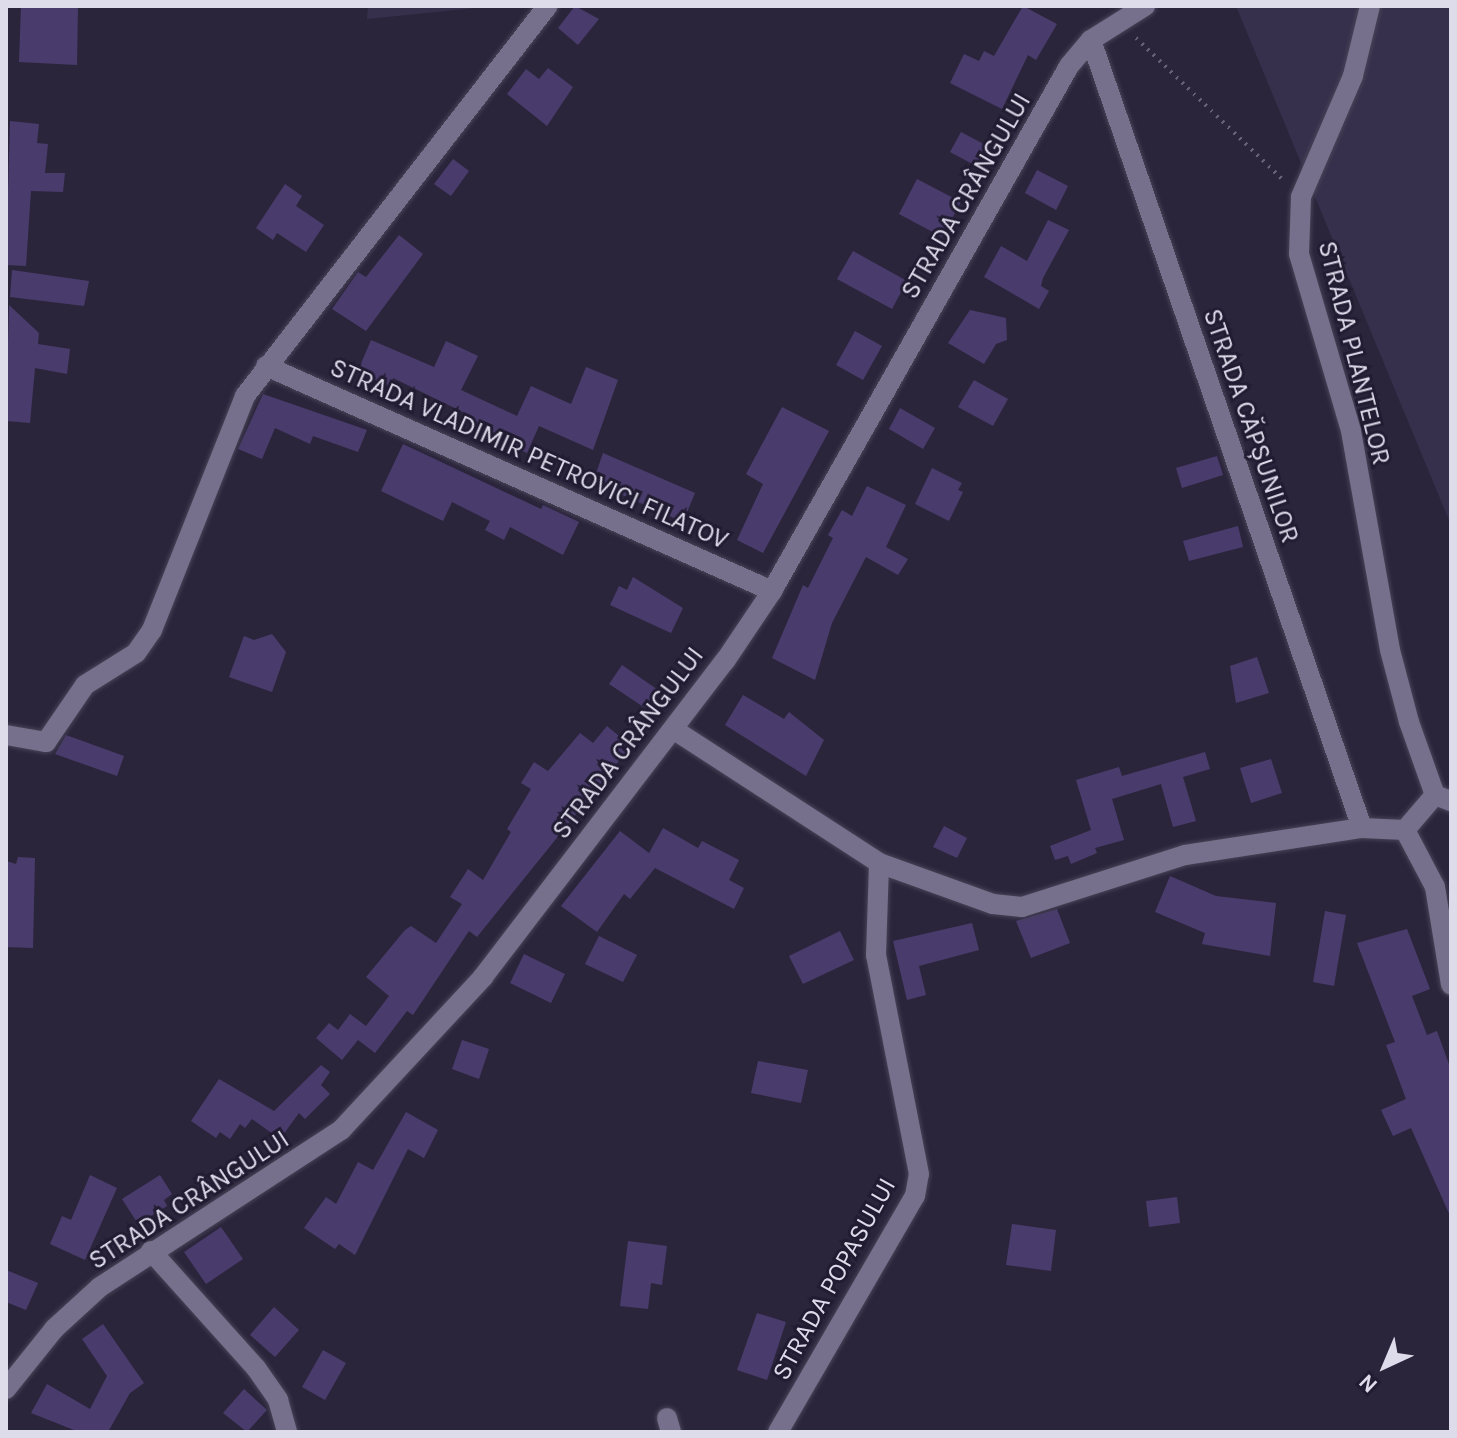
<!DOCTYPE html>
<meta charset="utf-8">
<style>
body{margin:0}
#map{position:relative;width:1457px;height:1438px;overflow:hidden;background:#2b253c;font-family:Karla,sans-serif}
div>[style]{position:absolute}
.built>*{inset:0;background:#37304d}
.building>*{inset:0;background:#493c6c}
.path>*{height:4px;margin-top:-2px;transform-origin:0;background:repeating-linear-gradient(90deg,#666176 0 2px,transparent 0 8px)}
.roads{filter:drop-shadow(0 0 2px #494357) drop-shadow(0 0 2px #494357)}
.street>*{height:20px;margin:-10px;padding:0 10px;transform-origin:10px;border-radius:10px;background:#76708c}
span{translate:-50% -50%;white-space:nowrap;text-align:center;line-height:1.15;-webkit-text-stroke:6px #211c32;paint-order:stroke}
.street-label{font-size:26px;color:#dedbeb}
.frame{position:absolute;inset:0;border:8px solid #dedbeb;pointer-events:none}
.north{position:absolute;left:1345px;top:1326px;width:80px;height:80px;-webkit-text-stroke:6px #211c32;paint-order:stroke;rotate:224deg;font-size:22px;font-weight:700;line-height:32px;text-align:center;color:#dedbeb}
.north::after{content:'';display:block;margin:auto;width:28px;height:36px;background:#dedbeb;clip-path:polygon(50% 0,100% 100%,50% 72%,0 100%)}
</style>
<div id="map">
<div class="built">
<i style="clip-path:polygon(368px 6px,494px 6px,367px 19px)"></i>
<i style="clip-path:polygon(1236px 6px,1451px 6px,1451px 525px)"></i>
</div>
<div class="building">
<i style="clip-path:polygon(21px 6px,78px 6px,77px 65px,19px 62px)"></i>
<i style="clip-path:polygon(575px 6px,599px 19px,578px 45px,558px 28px)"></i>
<i style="clip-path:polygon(1023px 6px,1057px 24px,1036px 60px,1028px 55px,1002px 109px,950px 83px,964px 54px,979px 61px,984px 51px,994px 56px)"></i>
<i style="clip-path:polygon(548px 68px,573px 87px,547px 126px,507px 94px,526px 69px,539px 79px)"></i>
<i style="clip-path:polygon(10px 121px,39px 124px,37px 143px,48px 144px,45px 173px,65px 173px,63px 192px,31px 191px,26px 266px,6px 265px)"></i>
<i style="clip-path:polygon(961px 132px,991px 148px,980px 168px,950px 152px)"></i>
<i style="clip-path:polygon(453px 159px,469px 171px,451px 196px,434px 184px)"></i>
<i style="clip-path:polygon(1037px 170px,1068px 186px,1056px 210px,1025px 193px)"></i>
<i style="clip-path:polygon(917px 179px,961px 202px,942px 237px,899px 214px)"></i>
<i style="clip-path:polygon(285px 184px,302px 196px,296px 206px,324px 225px,306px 252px,277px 233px,273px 240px,256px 228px)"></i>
<i style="clip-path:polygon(1048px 220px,1069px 230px,1043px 278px,1041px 286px,1049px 291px,1039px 309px,984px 277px,1001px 246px,1027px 261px)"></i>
<i style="clip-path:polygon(399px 235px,423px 254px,366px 331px,332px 309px,358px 272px,366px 277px)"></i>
<i style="clip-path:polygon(853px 251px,907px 281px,892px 309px,837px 279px)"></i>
<i style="clip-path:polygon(12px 270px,89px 281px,84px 306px,10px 297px)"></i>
<i style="clip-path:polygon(9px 305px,39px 333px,38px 344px,70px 349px,67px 374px,35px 368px,30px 423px,6px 421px)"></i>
<i style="clip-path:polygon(970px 310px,1006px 318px,1007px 340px,996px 344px,984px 364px,948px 343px)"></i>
<i style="clip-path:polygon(855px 331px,882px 346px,863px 380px,836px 365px)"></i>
<i style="clip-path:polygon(371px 340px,434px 367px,446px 341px,478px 356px,461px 390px,517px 416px,531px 386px,571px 404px,586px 367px,618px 380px,593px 450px,539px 426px,527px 453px,471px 429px,475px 418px,393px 378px,390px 386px,357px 373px)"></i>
<i style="clip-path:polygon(974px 380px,1008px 399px,993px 426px,958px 407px)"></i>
<i style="clip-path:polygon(263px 394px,367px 430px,358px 452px,313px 436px,310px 444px,275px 428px,262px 459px,238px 449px)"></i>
<i style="clip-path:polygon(782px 407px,829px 431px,763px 553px,737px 540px,763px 484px,746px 474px)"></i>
<i style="clip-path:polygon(900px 408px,935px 428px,923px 449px,889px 429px)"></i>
<i style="clip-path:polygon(403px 444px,541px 509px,543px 505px,579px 522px,563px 555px,510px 527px,504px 540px,485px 530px,490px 521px,452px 502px,443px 521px,381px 491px)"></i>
<i style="clip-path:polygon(603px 453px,695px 493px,683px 522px,593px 482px)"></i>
<i style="clip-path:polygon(1217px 456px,1223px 475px,1182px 488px,1176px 468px)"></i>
<i style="clip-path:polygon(932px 468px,962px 483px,958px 490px,963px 492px,949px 521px,915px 504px)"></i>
<i style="clip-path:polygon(867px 486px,906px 505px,886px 547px,908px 559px,898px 575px,866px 557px,832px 623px,815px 680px,772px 658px,803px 585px,808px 588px,833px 538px,828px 535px,842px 510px,852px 516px)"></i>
<i style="clip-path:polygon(1238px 526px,1243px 547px,1189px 561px,1183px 541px)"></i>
<i style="clip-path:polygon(633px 577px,683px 608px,671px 633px,610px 605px,619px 586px,627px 590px)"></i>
<i style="clip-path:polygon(272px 634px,286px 652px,272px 692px,229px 677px,244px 636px,254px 640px)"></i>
<i style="clip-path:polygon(1257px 657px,1269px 693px,1236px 703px,1230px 666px)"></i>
<i style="clip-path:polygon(622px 665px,661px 692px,648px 710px,609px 684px)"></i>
<i style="clip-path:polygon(743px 695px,784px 719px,789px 712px,824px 740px,806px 776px,725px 725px)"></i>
<i style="clip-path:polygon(607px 726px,631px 746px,477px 937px,469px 931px,413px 1015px,407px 1011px,375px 1053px,358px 1040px,342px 1060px,316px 1038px,329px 1023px,338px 1030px,350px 1014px,366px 1026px,389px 996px,366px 977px,405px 930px,411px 926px,436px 943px,462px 904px,450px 897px,463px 877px,468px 869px,483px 880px,511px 832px,507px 829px,531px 789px,521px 783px,534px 762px,548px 771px,580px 733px,593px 743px)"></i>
<i style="clip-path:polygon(66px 735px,124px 756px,117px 776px,55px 754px)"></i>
<i style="clip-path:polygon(1205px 752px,1210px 769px,1183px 777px,1196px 821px,1173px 827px,1161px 784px,1112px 799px,1124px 840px,1095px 848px,1097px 853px,1071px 864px,1068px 856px,1055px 860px,1050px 846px,1091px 830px,1076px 780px,1119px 767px,1122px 776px)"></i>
<i style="clip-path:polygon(1271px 759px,1282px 793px,1251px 803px,1240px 768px)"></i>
<i style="clip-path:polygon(944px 826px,967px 838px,957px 858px,933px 847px)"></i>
<i style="clip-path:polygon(663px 828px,698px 848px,702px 841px,739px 860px,729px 880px,744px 888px,734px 909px,655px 868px,630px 899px,624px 894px,597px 932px,561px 906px,620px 831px,649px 853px)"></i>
<i style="clip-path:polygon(18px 857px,35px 858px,33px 948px,6px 947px,6px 861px,16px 864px)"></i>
<i style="clip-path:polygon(1170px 876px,1216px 896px,1276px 903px,1270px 956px,1202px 944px,1205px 933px,1155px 912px)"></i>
<i style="clip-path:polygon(1057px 909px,1070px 943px,1031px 958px,1016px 921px)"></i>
<i style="clip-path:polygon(1325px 911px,1346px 915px,1334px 986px,1313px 982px)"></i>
<i style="clip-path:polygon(972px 923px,979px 950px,919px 966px,926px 995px,907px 1000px,893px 941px)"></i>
<i style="clip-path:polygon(1407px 929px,1430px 989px,1412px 996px,1427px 1035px,1437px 1031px,1451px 1070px,1451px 1218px,1411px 1128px,1393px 1136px,1381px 1110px,1406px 1099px,1386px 1045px,1395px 1042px,1357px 943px)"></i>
<i style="clip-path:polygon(840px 931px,854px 960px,803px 984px,789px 956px)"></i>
<i style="clip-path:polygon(599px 936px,637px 955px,623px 982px,585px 964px)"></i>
<i style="clip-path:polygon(524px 954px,565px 974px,551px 1003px,510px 983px)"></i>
<i style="clip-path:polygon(462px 1040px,489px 1049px,479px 1079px,452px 1069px)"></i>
<i style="clip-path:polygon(758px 1061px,808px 1070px,801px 1103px,751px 1093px)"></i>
<i style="clip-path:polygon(321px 1065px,330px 1072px,321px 1085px,330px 1094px,305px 1119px,299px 1113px,280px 1139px,252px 1119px,245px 1128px,240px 1124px,230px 1139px,220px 1132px,216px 1138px,191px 1121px,219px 1079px,274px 1111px)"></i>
<i style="clip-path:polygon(406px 1112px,438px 1130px,424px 1158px,408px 1149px,355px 1255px,339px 1244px,335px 1249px,304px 1228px,326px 1197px,336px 1204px,358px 1162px,373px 1170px)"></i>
<i style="clip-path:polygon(90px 1175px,117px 1188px,85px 1260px,50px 1244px,62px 1216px,71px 1220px)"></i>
<i style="clip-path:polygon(160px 1175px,172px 1194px,164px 1200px,167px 1206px,138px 1224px,122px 1199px)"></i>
<i style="clip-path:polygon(1177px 1197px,1180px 1223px,1149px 1227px,1146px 1201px)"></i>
<i style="clip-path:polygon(1012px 1224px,1056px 1230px,1051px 1271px,1006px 1265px)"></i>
<i style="clip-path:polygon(221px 1227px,243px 1259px,206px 1284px,184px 1252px)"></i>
<i style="clip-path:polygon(628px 1241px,667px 1246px,662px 1285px,651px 1283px,648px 1309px,620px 1306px)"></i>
<i style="clip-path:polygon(6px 1270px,38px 1283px,26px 1310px,6px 1302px)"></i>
<i style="clip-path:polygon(274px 1307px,299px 1330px,275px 1357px,250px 1335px)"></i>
<i style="clip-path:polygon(757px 1313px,786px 1322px,767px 1380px,737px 1370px)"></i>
<i style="clip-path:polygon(103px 1324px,144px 1383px,130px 1393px,108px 1432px,79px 1432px,31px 1413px,47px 1384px,90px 1409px,107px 1376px,82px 1339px)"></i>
<i style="clip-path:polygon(323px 1350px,346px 1363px,325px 1400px,302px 1387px)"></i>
<i style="clip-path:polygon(244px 1389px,267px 1410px,247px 1432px,223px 1413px)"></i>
</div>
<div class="path">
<i style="left:1136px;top:38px;width:207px;rotate:44deg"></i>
</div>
<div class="roads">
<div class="street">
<i style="left:1370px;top:6px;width:72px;rotate:103.7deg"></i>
<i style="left:1353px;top:76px;width:132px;rotate:113.3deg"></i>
<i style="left:1301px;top:197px;width:57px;rotate:92deg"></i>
<i style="left:1299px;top:254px;width:184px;rotate:73.6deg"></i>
<i style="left:1351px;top:431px;width:222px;rotate:79.9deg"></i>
<i style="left:1390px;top:650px;width:74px;rotate:75.2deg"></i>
<i style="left:1409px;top:722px;width:77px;rotate:70.4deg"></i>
<i style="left:1435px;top:795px;width:17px;rotate:21deg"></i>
<i style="left:1091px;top:40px;width:833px;rotate:71.02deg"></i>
<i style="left:266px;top:366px;width:554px;rotate:23.97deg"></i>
<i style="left:673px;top:729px;width:246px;rotate:33deg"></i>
<i style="left:879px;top:863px;width:121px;rotate:19.8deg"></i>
<i style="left:993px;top:904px;width:29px;rotate:6deg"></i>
<i style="left:1022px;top:907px;width:171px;rotate:-17.7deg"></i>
<i style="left:1185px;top:855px;width:179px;rotate:-8.7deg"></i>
<i style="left:1362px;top:828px;width:43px;rotate:2.7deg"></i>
<i style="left:1405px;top:830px;width:46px;rotate:-49.4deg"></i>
<i style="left:6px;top:735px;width:41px;rotate:9.9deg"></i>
<i style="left:46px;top:742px;width:69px;rotate:-55.6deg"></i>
<i style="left:85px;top:685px;width:60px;rotate:-32.1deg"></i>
<i style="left:136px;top:653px;width:28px;rotate:-55deg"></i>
<i style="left:152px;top:630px;width:252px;rotate:-68.3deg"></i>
<i style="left:245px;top:396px;width:494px;rotate:-52.2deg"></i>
<i style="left:1405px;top:830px;width:64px;rotate:62.2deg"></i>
<i style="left:1435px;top:887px;width:99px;rotate:80.7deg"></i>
<i style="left:151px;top:1251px;width:157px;rotate:48.1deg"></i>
<i style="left:256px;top:1368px;width:39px;rotate:55deg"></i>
<i style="left:278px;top:1400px;width:33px;rotate:74deg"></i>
<i style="left:6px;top:1389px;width:77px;rotate:-51.3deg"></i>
<i style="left:54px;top:1329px;width:62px;rotate:-42.4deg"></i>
<i style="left:100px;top:1287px;width:288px;rotate:-33.1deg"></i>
<i style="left:341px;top:1130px;width:209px;rotate:-47.1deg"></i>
<i style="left:483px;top:977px;width:398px;rotate:-52.6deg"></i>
<i style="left:725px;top:661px;width:84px;rotate:-56.1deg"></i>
<i style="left:772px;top:591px;width:603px;rotate:-60.5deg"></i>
<i style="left:1069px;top:66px;width:34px;rotate:-50deg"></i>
<i style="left:1091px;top:40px;width:64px;rotate:-32.2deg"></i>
<i style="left:667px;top:1418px;width:15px;rotate:74deg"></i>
<i style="left:778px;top:1432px;width:273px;rotate:-59.9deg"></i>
<i style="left:915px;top:1196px;width:22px;rotate:-80deg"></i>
<i style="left:919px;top:1174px;width:223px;rotate:-101.1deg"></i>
<i style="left:876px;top:955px;width:92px;rotate:-88.1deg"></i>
</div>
</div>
<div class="street-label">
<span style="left:966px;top:196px;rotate:-60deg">STRADA CRÂNGULUI</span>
<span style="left:1354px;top:353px;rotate:76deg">STRADA PLANTELOR</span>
<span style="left:1251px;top:426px;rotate:71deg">STRADA CĂPȘUNILOR</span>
<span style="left:529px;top:454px;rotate:24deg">STRADA VLADIMIR PETROVICI FILATOV</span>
<span style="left:628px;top:743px;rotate:-53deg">STRADA CRÂNGULUI</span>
<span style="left:189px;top:1200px;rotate:-33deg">STRADA CRÂNGULUI</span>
<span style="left:834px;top:1279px;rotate:-61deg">STRADA POPASULUI</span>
</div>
<div class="frame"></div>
<div class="north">N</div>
</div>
